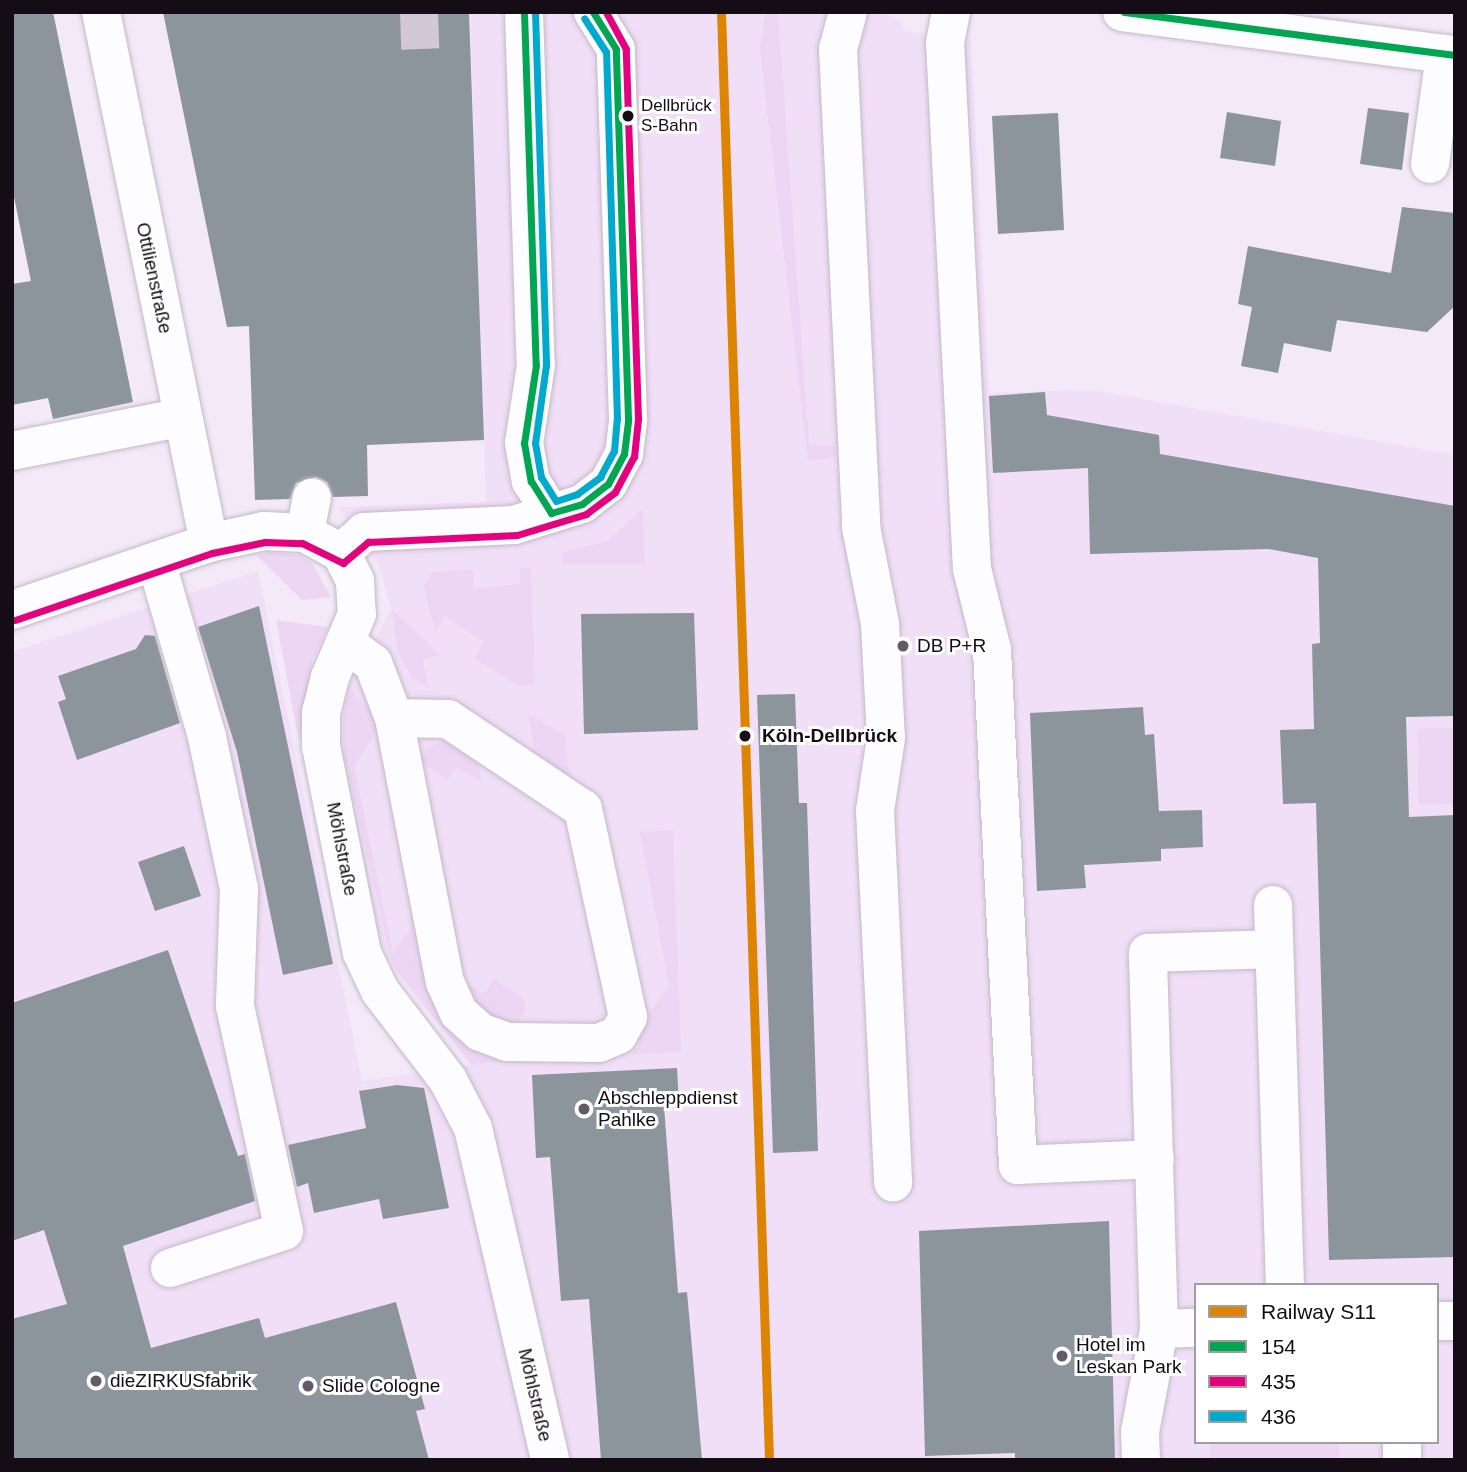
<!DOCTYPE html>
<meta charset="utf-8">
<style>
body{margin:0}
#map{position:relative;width:1467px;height:1472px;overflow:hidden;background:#f4e9f8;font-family:Arial,sans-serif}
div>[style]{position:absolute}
.built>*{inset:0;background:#f1def7}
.green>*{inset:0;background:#edd5f4}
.building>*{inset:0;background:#8c959c}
.minor-tunnel>*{height:38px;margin-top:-19px;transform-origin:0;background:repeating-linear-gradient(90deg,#d2c8d6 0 38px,transparent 0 57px)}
.roads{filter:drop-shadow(0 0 2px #c3bac6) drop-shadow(0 0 2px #c3bac6)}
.minor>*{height:38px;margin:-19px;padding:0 19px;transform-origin:19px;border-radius:19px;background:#fdfcfe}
.bus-1>*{height:7px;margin:-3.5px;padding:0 3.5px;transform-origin:3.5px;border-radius:3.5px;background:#00a651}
.bus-2>*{height:7px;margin:-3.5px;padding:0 3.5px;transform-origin:3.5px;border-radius:3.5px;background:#e5007d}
.bus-3>*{height:7px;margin:-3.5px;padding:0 3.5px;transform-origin:3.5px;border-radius:3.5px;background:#00a9ce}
.rail-1>*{height:9px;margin:-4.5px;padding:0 4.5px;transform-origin:4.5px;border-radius:4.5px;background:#dd8502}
.dots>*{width:19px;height:19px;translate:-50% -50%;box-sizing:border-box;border:4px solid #fff;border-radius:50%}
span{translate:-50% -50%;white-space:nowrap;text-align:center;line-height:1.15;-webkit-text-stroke:6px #fff;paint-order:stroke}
.bus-label{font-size:17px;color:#140d16}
.left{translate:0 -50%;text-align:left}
.street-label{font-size:19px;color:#140d16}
.poi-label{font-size:19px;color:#140d16}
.stop-label{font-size:19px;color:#140d16;font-weight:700}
.frame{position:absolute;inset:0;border:14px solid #140d16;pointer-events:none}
.legend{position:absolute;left:1194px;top:1283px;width:245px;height:161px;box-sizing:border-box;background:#fff;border:2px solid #a19ea2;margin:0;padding:9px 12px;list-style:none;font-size:21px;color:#140d16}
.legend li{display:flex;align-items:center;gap:14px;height:35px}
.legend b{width:35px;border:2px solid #a19ea2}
</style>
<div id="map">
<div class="built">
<i style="clip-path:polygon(evenodd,470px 12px,880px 12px,902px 21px,903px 31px,971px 39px,989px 393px,1092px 390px,1455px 455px,1455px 1460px,12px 1460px,12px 652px,258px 571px,362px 1081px,470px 1065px,396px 972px,380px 940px,342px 754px,343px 714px,348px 689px,391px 609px,378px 564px,338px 507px,486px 502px,470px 12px,1196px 1285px,1437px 1285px,1437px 1442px,1196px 1442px,1196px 1285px)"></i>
</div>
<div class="green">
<i style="clip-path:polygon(766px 12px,778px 12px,809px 445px,835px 446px,836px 457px,808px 461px,760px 49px)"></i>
<i style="clip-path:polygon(643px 509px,645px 564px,562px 564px,561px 553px,608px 541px)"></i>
<i style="clip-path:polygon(270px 552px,300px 555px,312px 563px,331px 597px,302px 600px,257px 556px)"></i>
<i style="clip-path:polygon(531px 568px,535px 684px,519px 686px,475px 658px,484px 642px,445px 616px,435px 631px,424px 585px,433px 572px,473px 569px,474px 588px,520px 584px,520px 569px)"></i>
<i style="clip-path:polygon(392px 609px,440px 655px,423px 660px,428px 689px,410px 675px,398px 653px)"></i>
<i style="clip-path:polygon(276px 620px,328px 627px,312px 661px,299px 742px)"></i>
<i style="clip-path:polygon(350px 690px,381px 723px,354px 767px,393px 953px,419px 918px,513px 1060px,472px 1065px,392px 964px,344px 754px,343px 714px)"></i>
<i style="clip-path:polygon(528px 713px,565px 735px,569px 777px,536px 759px)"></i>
<i style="clip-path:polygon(1455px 728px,1455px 804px,1419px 805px,1417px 729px)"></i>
<i style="clip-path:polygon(442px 742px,456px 742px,477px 760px,481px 782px,456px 767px,448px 780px,420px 761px,429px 746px)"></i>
<i style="clip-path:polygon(673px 830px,681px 1052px,631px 1055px,639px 1046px,642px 1024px,669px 985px,640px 832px)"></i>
<i style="clip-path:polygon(458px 978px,484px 994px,494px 979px,525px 1000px,524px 1013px,517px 1022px,503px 1024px,477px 1013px)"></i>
<i style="clip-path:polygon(1211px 1442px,1338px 1442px,1340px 1460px,1209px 1460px)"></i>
</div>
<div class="building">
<i style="clip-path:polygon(12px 12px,53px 12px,133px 402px,53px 419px,48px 398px,12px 405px,12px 284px,31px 281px,12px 187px)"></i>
<i style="clip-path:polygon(163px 12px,469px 12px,484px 440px,367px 445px,368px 496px,333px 497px,327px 482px,316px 477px,296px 483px,290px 499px,255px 500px,249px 326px,227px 327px)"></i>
<i style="clip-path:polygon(1368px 108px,1409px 113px,1402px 170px,1360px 164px)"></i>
<i style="clip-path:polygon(1227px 112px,1281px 121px,1275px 166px,1220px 158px)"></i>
<i style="clip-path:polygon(1058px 113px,1064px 230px,998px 234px,992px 116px)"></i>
<i style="clip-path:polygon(1402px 207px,1455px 213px,1455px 306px,1427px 332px,1337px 320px,1331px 352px,1284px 343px,1278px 373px,1241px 366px,1252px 307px,1238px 304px,1248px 246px,1391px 273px)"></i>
<i style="clip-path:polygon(1045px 392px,1047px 415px,1159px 435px,1160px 454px,1455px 506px,1455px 716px,1406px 717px,1409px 817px,1455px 815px,1455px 1257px,1329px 1260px,1316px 803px,1283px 804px,1280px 730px,1314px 729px,1312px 644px,1320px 643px,1318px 558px,1268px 549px,1090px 554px,1088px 468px,993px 473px,989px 396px)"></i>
<i style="clip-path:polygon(259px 606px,333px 964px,283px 975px,237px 752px,198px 627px)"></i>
<i style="clip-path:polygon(694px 613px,698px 730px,584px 734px,581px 614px)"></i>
<i style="clip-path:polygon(145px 635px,155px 636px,180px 723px,77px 760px,58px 702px,66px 699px,58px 676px,136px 649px)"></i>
<i style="clip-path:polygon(795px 694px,799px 803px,807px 803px,818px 1151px,773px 1153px,757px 695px)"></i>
<i style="clip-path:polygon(1143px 707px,1145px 735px,1154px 734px,1159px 811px,1202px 810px,1203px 847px,1161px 849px,1161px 861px,1084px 865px,1086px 888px,1037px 891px,1030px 713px)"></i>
<i style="clip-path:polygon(184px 846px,201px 896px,155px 911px,138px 862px)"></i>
<i style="clip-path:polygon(168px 950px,238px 1156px,245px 1154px,255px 1201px,123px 1246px,151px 1348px,259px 1318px,265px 1338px,396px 1302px,425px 1409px,416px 1411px,429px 1460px,12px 1460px,12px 1319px,67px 1304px,44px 1230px,12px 1241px,12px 1003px)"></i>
<i style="clip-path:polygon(677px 1068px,679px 1105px,664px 1106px,678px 1293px,687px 1292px,702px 1460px,601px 1460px,589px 1299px,561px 1301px,550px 1157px,536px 1158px,532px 1075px)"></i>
<i style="clip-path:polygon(397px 1085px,424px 1088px,449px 1208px,383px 1219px,379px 1199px,314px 1213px,308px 1183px,297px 1187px,288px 1145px,366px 1128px,359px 1091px)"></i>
<i style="clip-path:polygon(1109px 1221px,1115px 1460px,1015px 1460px,1015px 1453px,925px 1456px,919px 1231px)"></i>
</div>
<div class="minor-tunnel">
<i style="left:419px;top:12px;width:37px;rotate:88deg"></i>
</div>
<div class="roads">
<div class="minor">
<i style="left:101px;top:12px;width:542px;rotate:78.5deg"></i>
<i style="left:524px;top:12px;width:353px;rotate:88.1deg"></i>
<i style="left:536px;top:365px;width:79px;rotate:98.7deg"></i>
<i style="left:524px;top:443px;width:39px;rotate:80deg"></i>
<i style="left:531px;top:481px;width:38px;rotate:58deg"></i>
<i style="left:848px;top:12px;width:38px;rotate:105deg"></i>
<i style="left:838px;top:49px;width:479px;rotate:87.2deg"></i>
<i style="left:861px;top:527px;width:99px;rotate:78.9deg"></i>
<i style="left:880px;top:624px;width:114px;rotate:87deg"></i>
<i style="left:886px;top:738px;width:74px;rotate:98.6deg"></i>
<i style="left:875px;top:811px;width:372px;rotate:87.2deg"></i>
<i style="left:951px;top:12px;width:31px;rotate:101deg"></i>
<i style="left:945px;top:42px;width:528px;rotate:87.07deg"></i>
<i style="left:972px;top:569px;width:83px;rotate:76.1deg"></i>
<i style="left:992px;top:650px;width:516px;rotate:87.11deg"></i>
<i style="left:1018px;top:1165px;width:137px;rotate:-2.5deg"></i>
<i style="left:1122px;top:12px;width:336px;rotate:7.4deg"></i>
<i style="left:1430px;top:164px;width:111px;rotate:-82.2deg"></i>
<i style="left:12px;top:451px;width:174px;rotate:-11.2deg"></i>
<i style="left:305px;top:533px;width:36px;rotate:-79deg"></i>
<i style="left:341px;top:553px;width:31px;rotate:-42deg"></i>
<i style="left:364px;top:532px;width:150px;rotate:-2.7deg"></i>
<i style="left:514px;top:525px;width:71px;rotate:-17.2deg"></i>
<i style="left:582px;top:504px;width:33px;rotate:-38deg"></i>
<i style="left:608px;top:484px;width:34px;rotate:-62deg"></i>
<i style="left:624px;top:454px;width:35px;rotate:-83deg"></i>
<i style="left:628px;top:419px;width:370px;rotate:-91.9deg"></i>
<i style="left:616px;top:49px;width:44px;rotate:-121.9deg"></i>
<i style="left:156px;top:561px;width:183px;rotate:73.8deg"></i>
<i style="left:207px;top:737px;width:155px;rotate:78.1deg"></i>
<i style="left:239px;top:889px;width:117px;rotate:92deg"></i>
<i style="left:235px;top:1006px;width:230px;rotate:77.7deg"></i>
<i style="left:284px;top:1231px;width:120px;rotate:162deg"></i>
<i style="left:12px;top:610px;width:208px;rotate:-18.8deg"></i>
<i style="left:209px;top:543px;width:56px;rotate:-12.3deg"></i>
<i style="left:264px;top:531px;width:41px;rotate:2.8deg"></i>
<i style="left:305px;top:533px;width:41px;rotate:29.1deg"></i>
<i style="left:341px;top:553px;width:31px;rotate:63deg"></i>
<i style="left:355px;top:581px;width:33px;rotate:87deg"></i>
<i style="left:357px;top:614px;width:69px;rotate:113.2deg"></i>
<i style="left:330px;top:677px;width:36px;rotate:104deg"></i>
<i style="left:321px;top:712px;width:34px;rotate:90deg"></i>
<i style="left:321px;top:746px;width:211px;rotate:78.8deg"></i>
<i style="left:362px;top:953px;width:42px;rotate:64.7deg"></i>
<i style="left:380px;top:991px;width:112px;rotate:52.6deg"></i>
<i style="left:448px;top:1080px;width:54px;rotate:62.5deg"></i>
<i style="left:473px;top:1128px;width:341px;rotate:76.9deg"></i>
<i style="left:346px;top:643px;width:34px;rotate:37deg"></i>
<i style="left:373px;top:663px;width:59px;rotate:69.1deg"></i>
<i style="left:394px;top:718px;width:269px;rotate:79.1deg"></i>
<i style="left:445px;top:982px;width:34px;rotate:66deg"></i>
<i style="left:459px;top:1013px;width:28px;rotate:42deg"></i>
<i style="left:480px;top:1032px;width:29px;rotate:20deg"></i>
<i style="left:507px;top:1042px;width:92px;rotate:0.6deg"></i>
<i style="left:599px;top:1043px;width:21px;rotate:-23deg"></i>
<i style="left:618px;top:1035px;width:21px;rotate:-61deg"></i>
<i style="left:628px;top:1017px;width:213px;rotate:-102.2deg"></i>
<i style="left:583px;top:809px;width:162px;rotate:-146.3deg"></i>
<i style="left:448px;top:719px;width:54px;rotate:-178.9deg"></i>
<i style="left:1273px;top:905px;width:380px;rotate:88.2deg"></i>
<i style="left:1437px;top:1321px;width:18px"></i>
<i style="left:1159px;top:1329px;width:37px;rotate:-2deg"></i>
<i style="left:1402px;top:1442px;width:18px;rotate:90deg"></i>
<i style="left:1141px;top:1460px;width:28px;rotate:-92deg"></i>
<i style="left:1140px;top:1432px;width:105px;rotate:-79.5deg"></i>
<i style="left:1159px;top:1329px;width:376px;rotate:-91.7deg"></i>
<i style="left:1148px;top:953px;width:126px;rotate:-1.8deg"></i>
</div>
</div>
<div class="bus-1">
<i style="left:524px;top:12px;width:353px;rotate:88.1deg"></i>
<i style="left:536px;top:365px;width:79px;rotate:98.7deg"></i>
<i style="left:524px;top:443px;width:39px;rotate:80deg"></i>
<i style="left:531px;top:481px;width:38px;rotate:58deg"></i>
<i style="left:1124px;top:12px;width:334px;rotate:7.4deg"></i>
<i style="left:551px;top:513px;width:32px;rotate:-16deg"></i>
<i style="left:582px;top:504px;width:33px;rotate:-38deg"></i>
<i style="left:608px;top:484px;width:34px;rotate:-62deg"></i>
<i style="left:624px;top:454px;width:35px;rotate:-83deg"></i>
<i style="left:628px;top:419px;width:370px;rotate:-91.9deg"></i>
<i style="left:616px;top:49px;width:44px;rotate:-121.9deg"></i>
</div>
<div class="bus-2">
<i style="left:15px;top:620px;width:208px;rotate:-18.8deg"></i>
<i style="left:212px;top:553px;width:54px;rotate:-11.7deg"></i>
<i style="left:265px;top:542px;width:37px;rotate:2deg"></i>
<i style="left:302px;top:543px;width:46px;rotate:26deg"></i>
<i style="left:343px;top:563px;width:33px;rotate:-40deg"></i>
<i style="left:368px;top:542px;width:149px;rotate:-2.7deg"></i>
<i style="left:517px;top:535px;width:72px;rotate:-16.9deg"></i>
<i style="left:586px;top:514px;width:36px;rotate:-37deg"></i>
<i style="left:615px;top:492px;width:40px;rotate:-62deg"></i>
<i style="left:634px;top:457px;width:38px;rotate:-84deg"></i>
<i style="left:638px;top:419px;width:370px;rotate:-91.9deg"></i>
<i style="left:626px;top:49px;width:42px;rotate:-118.4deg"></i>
</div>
<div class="bus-3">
<i style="left:535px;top:12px;width:353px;rotate:88.2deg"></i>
<i style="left:546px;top:365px;width:79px;rotate:98deg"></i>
<i style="left:535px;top:443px;width:35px;rotate:80deg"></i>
<i style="left:541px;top:477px;width:28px;rotate:58deg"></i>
<i style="left:556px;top:501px;width:22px;rotate:-18deg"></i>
<i style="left:577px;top:494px;width:29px;rotate:-36deg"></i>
<i style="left:600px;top:477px;width:30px;rotate:-62deg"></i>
<i style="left:614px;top:451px;width:32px;rotate:-85deg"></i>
<i style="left:617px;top:419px;width:367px;rotate:-91.7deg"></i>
<i style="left:606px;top:52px;width:40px;rotate:-122.9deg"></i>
</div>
<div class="rail-1">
<i style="left:721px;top:12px;width:1449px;rotate:88.1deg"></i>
</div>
<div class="dots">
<i style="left:628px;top:116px;background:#140d16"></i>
<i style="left:903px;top:646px;background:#625a65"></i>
<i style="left:745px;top:736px;background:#140d16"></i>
<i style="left:584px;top:1109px;background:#625a65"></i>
<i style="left:1062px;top:1356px;background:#625a65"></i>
<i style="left:96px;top:1381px;background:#625a65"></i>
<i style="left:308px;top:1386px;background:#625a65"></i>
</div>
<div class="bus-label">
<span class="left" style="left:641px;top:116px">Dellbrück<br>S-Bahn</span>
</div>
<div class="street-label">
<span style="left:154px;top:278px;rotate:78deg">Ottilienstraße</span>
<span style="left:342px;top:849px;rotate:79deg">Möhlstraße</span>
<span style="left:535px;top:1395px;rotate:77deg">Möhlstraße</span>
</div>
<div class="poi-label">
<span class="left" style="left:917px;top:646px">DB P+R</span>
<span class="left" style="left:598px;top:1109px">Abschleppdienst<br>Pahlke</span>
<span class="left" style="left:1076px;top:1356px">Hotel im<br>Leskan Park</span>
<span class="left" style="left:110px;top:1381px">dieZIRKUSfabrik</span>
<span class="left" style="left:322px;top:1386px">Slide Cologne</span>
</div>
<div class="stop-label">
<span class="left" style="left:762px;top:736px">Köln-Dellbrück</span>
</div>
<div class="frame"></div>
<ul class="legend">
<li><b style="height:9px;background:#dd8502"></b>Railway S11</li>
<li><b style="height:9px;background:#00a651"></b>154</li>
<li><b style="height:9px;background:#e5007d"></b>435</li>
<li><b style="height:9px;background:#00a9ce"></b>436</li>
</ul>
</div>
